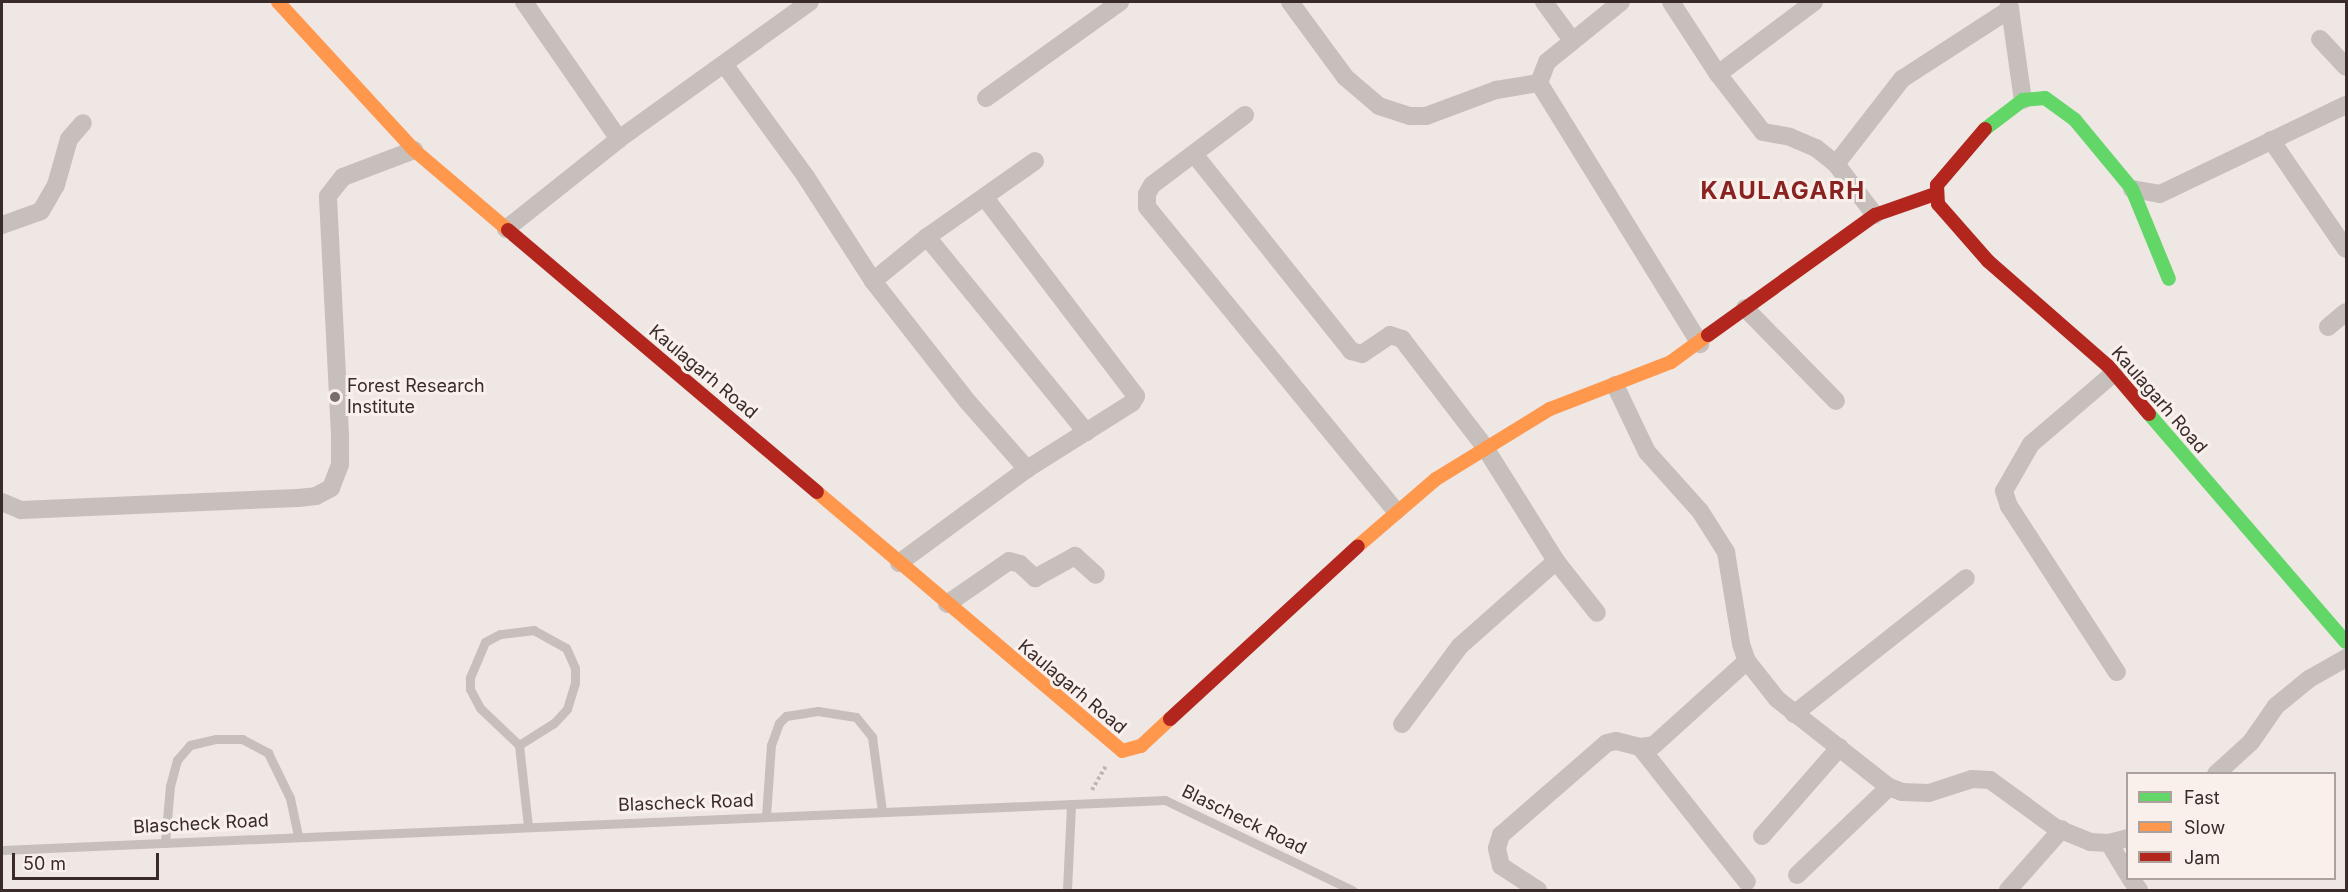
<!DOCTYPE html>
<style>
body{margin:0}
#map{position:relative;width:2348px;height:892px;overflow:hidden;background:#eee7e4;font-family:Inter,sans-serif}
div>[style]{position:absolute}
.path>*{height:4px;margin-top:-2px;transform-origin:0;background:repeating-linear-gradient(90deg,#c0b7b4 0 3px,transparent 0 6px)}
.lane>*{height:9px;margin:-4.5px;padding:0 4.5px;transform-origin:4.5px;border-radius:4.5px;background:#c7bfbc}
.street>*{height:18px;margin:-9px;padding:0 9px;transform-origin:9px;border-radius:9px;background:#c7bfbc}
.fast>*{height:14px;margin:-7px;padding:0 7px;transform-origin:7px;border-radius:7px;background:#63d668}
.slow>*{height:14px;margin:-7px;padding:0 7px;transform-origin:7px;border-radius:7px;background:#ff974d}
.jam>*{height:14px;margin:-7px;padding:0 7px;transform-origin:7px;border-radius:7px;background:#b3261e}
.dots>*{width:16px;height:16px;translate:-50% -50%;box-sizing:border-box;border:3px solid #faf0eb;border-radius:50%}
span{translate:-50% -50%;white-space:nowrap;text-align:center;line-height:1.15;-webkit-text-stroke:6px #faf0eb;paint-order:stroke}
.street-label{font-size:18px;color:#392b2a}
.poi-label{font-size:18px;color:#392b2a}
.left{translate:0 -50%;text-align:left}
.district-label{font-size:24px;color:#882322;font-weight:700;letter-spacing:1.5px}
.frame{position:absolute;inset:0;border:3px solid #392b2a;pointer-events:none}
.legend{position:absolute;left:2126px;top:772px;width:210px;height:108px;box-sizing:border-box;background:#faf0eb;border:2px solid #ada19e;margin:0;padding:8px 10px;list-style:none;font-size:18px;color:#392b2a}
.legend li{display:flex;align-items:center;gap:12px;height:30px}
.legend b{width:30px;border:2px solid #ada19e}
.scale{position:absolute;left:12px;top:853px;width:147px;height:27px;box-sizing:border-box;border:3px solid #392b2a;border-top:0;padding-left:8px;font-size:18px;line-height:21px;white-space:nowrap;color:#392b2a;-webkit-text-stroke:4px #faf0eb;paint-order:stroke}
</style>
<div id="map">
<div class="path">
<i style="left:1092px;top:790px;width:28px;rotate:-60deg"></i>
</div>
<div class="lane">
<i style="left:519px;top:745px;width:41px;rotate:-32.2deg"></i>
<i style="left:554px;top:723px;width:19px;rotate:-47deg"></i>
<i style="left:567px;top:709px;width:27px;rotate:-73deg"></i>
<i style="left:575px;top:683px;width:15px;rotate:-90deg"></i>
<i style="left:575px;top:668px;width:22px;rotate:-114deg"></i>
<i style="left:566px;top:648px;width:37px;rotate:-151deg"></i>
<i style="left:534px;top:630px;width:34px;rotate:173deg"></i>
<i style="left:500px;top:634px;width:17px;rotate:152deg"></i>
<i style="left:485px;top:642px;width:39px;rotate:113deg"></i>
<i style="left:470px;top:678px;width:11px;rotate:90deg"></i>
<i style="left:470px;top:689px;width:21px;rotate:62deg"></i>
<i style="left:480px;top:708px;width:54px;rotate:43.5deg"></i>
<i style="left:519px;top:745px;width:81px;rotate:83.7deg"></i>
<i style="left:766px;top:816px;width:71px;rotate:-86deg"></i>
<i style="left:771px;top:745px;width:23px;rotate:-70deg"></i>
<i style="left:779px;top:723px;width:10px;rotate:-45deg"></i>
<i style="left:786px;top:716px;width:32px;rotate:-9deg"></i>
<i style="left:818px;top:711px;width:38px;rotate:9deg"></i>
<i style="left:856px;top:717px;width:26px;rotate:51deg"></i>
<i style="left:872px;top:737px;width:75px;rotate:82.3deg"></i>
<i style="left:165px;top:842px;width:56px;rotate:-84.9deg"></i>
<i style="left:170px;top:786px;width:27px;rotate:-75deg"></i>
<i style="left:177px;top:760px;width:20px;rotate:-49deg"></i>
<i style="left:190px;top:745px;width:27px;rotate:-13deg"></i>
<i style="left:216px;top:739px;width:26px"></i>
<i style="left:242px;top:739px;width:30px;rotate:28deg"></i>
<i style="left:268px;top:753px;width:50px;rotate:63.9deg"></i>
<i style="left:290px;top:798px;width:39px;rotate:78deg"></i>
<i style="left:2px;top:850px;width:1164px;rotate:-2.46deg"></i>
<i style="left:1165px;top:800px;width:208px;rotate:25.7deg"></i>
<i style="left:1067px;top:890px;width:86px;rotate:-87.3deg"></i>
</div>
<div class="street">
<i style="left:524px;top:2px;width:167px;rotate:55.3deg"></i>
<i style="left:1290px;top:2px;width:93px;rotate:53.7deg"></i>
<i style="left:1345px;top:77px;width:45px;rotate:40.5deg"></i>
<i style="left:1379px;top:106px;width:33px;rotate:18deg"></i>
<i style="left:1410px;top:116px;width:16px"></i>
<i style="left:1426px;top:116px;width:75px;rotate:-20.4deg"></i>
<i style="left:1496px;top:90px;width:44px;rotate:-9.2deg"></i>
<i style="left:1544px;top:2px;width:46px;rotate:53.9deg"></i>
<i style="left:1621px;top:2px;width:95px;rotate:141deg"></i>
<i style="left:1547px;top:62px;width:22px;rotate:111deg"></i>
<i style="left:1539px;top:83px;width:307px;rotate:58.3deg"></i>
<i style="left:1671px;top:2px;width:86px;rotate:56.9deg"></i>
<i style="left:1718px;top:74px;width:73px;rotate:52.2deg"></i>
<i style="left:1763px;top:132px;width:27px;rotate:10deg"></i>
<i style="left:1790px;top:137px;width:28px;rotate:23deg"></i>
<i style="left:1816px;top:148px;width:26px;rotate:39deg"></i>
<i style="left:1836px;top:164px;width:64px;rotate:52.6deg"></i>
<i style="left:2009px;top:2px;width:99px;rotate:81.9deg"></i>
<i style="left:2320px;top:39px;width:38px;rotate:47deg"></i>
<i style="left:724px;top:64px;width:140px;rotate:54deg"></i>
<i style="left:806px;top:177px;width:124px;rotate:57.2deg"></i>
<i style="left:873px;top:281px;width:152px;rotate:51.9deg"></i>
<i style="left:967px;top:401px;width:91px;rotate:48.6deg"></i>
<i style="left:1718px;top:74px;width:120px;rotate:-36.9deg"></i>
<i style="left:986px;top:98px;width:165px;rotate:-35.6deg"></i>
<i style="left:1245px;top:115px;width:116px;rotate:143deg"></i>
<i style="left:1152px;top:185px;width:10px;rotate:119deg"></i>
<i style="left:1147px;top:194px;width:13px;rotate:90deg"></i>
<i style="left:1147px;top:207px;width:393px;rotate:50.7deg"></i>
<i style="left:2271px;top:140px;width:132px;rotate:55.5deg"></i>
<i style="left:1194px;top:154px;width:252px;rotate:51.4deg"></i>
<i style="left:1351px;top:351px;width:11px;rotate:15deg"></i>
<i style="left:1362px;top:354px;width:34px;rotate:-34deg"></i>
<i style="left:1390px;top:335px;width:13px;rotate:18deg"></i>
<i style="left:1402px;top:339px;width:135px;rotate:52.5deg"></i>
<i style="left:1484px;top:446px;width:136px;rotate:57.9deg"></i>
<i style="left:1556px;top:561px;width:66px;rotate:51.7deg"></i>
<i style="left:1836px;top:164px;width:108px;rotate:-52.2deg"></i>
<i style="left:1902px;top:79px;width:129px;rotate:-32.9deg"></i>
<i style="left:2132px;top:189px;width:28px;rotate:10deg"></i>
<i style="left:2160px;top:194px;width:206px;rotate:-25.6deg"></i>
<i style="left:2px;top:225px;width:41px;rotate:-19.7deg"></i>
<i style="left:41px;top:211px;width:30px;rotate:-60deg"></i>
<i style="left:56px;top:185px;width:48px;rotate:-74.2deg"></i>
<i style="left:69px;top:139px;width:21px;rotate:-49deg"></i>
<i style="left:506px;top:229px;width:144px;rotate:-38.5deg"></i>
<i style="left:619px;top:139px;width:235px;rotate:-35.7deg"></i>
<i style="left:927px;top:237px;width:252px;rotate:50.8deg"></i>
<i style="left:873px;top:281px;width:70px;rotate:-39.2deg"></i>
<i style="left:927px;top:237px;width:132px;rotate:-35.1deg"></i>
<i style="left:1745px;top:308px;width:130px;rotate:45.6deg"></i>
<i style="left:2328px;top:327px;width:23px;rotate:-40deg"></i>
<i style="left:2114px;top:373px;width:109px;rotate:139.5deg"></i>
<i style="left:2031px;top:444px;width:54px;rotate:119.9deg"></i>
<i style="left:2004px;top:491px;width:16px;rotate:72deg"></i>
<i style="left:2009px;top:506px;width:198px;rotate:57deg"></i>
<i style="left:1615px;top:385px;width:74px;rotate:64.5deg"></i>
<i style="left:1647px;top:452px;width:79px;rotate:48.1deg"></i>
<i style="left:1700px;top:511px;width:49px;rotate:57.6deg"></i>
<i style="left:1726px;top:552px;width:93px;rotate:80.7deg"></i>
<i style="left:1741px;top:644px;width:18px;rotate:71deg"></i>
<i style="left:1747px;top:661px;width:48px;rotate:51.7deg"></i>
<i style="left:1777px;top:699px;width:142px;rotate:38.2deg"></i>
<i style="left:1889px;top:787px;width:14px;rotate:21deg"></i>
<i style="left:1902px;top:792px;width:27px;rotate:2deg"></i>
<i style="left:1929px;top:793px;width:45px;rotate:-18deg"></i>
<i style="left:1972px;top:779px;width:18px;rotate:3deg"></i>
<i style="left:1990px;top:780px;width:82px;rotate:36deg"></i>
<i style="left:2056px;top:828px;width:37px;rotate:22deg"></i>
<i style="left:2090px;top:842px;width:19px;rotate:3deg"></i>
<i style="left:2109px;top:843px;width:20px;rotate:-15deg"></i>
<i style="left:2px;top:502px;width:21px;rotate:23deg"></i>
<i style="left:21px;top:510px;width:277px;rotate:-2.5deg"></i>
<i style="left:298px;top:498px;width:18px;rotate:-6deg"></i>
<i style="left:316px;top:496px;width:17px;rotate:-28deg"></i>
<i style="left:331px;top:488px;width:26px;rotate:-69deg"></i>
<i style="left:340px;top:464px;width:29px;rotate:-90deg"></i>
<i style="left:340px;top:435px;width:239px;rotate:-92.9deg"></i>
<i style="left:328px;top:196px;width:24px;rotate:-52deg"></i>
<i style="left:343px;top:177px;width:76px;rotate:-20.8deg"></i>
<i style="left:899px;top:563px;width:159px;rotate:-36.3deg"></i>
<i style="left:1027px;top:469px;width:124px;rotate:-32.2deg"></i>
<i style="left:1132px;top:403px;width:8px;rotate:-60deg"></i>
<i style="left:1136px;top:396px;width:249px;rotate:-127.3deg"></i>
<i style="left:947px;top:604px;width:75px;rotate:-34.7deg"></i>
<i style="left:1009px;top:561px;width:11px;rotate:15deg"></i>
<i style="left:1020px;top:564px;width:21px;rotate:43deg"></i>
<i style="left:1035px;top:578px;width:46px;rotate:-28.8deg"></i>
<i style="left:1075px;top:556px;width:28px;rotate:42deg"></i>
<i style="left:1794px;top:714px;width:219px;rotate:-38.3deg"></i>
<i style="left:1402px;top:724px;width:97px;rotate:-53.4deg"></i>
<i style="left:1460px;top:646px;width:128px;rotate:-41.5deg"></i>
<i style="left:1640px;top:747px;width:172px;rotate:51.6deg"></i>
<i style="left:2216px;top:774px;width:47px;rotate:-42.4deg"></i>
<i style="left:2251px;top:742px;width:44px;rotate:-55.2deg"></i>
<i style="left:2276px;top:706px;width:43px;rotate:-39.3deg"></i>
<i style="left:2309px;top:679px;width:43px;rotate:-29.6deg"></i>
<i style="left:1762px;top:836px;width:118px;rotate:-48.8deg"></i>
<i style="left:2109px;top:843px;width:37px;rotate:59deg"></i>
<i style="left:1797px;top:875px;width:127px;rotate:-43.7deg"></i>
<i style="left:2130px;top:878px;width:15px;rotate:53deg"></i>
<i style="left:1538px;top:890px;width:44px;rotate:-147deg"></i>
<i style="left:1501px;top:866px;width:18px;rotate:-103deg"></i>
<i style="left:1497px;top:848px;width:14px;rotate:-73deg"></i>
<i style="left:1501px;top:835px;width:140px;rotate:-41deg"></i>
<i style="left:1607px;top:743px;width:9px;rotate:-13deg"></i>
<i style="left:1616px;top:741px;width:25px;rotate:14deg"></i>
<i style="left:1640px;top:747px;width:14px;rotate:-8deg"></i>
<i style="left:1654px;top:745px;width:125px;rotate:-42.1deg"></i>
<i style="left:2008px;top:890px;width:81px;rotate:-48.5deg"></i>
</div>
<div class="fast">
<i style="left:1985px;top:129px;width:48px;rotate:-37.3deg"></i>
<i style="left:2023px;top:100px;width:22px;rotate:-5deg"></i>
<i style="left:2045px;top:98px;width:37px;rotate:36deg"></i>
<i style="left:2075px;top:120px;width:89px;rotate:50.4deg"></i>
<i style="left:2132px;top:189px;width:97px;rotate:67.7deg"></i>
<i style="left:2149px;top:414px;width:301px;rotate:49.2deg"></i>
</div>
<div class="slow">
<i style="left:278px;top:2px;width:201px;rotate:47.4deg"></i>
<i style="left:414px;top:150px;width:123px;rotate:40.4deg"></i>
<i style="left:817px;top:492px;width:400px;rotate:40.3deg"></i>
<i style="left:1122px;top:751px;width:20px;rotate:-15deg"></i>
<i style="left:1141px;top:746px;width:40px;rotate:-43deg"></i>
<i style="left:1358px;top:546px;width:103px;rotate:-40.7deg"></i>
<i style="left:1436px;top:479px;width:134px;rotate:-31.6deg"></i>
<i style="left:1550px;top:409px;width:130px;rotate:-21.2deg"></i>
<i style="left:1671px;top:362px;width:46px;rotate:-36.1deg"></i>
</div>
<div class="jam">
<i style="left:1985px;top:129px;width:74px;rotate:130.6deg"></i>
<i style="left:1937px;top:185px;width:19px;rotate:87deg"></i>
<i style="left:1938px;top:204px;width:76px;rotate:48.7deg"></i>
<i style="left:1988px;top:261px;width:159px;rotate:41.2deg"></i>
<i style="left:2108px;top:366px;width:63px;rotate:49.5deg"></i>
<i style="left:508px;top:230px;width:405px;rotate:40.3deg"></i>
<i style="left:1708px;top:335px;width:206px;rotate:-35.7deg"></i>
<i style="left:1875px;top:215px;width:64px;rotate:-19.3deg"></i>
<i style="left:1170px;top:719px;width:255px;rotate:-42.6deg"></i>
</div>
<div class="dots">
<i style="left:335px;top:397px;background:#786d6b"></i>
</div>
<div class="street-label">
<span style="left:703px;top:372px;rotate:40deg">Kaulagarh Road</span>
<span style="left:2159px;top:400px;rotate:49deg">Kaulagarh Road</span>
<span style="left:1072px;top:687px;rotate:40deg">Kaulagarh Road</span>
<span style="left:686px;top:803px;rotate:-2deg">Blascheck Road</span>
<span style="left:1244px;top:820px;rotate:26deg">Blascheck Road</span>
<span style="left:201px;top:824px;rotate:-3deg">Blascheck Road</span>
</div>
<div class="poi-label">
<span class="left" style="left:347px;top:397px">Forest Research<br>Institute</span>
</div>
<div class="district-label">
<span style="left:1783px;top:191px">KAULAGARH</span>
</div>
<div class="frame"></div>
<ul class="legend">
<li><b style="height:8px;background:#63d668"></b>Fast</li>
<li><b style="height:8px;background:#ff974d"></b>Slow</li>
<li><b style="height:8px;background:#b3261e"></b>Jam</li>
</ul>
<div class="scale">50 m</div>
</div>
